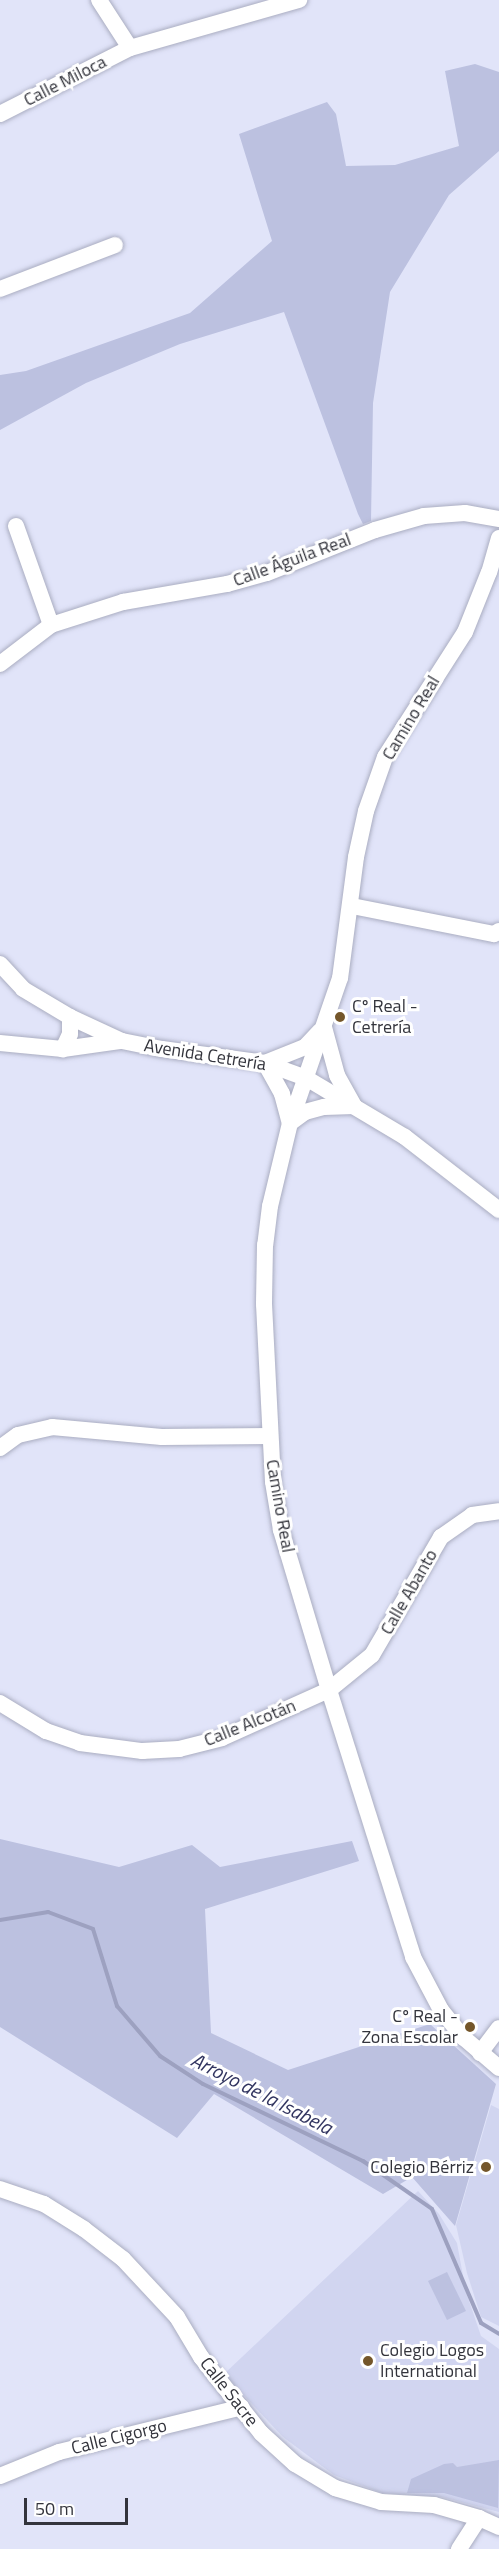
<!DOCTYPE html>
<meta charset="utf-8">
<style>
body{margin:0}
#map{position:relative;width:499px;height:2549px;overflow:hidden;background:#e1e4f9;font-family:"Titillium Web",sans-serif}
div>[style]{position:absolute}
.built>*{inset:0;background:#d1d5f0}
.green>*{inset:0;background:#bcc1e0}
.stream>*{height:4px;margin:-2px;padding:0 2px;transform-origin:2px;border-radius:2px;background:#9da1c0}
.roads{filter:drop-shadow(0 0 2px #aaadc1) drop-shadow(0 0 2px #aaadc1)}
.street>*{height:16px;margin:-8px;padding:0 8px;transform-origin:8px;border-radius:8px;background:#fff}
.dots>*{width:16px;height:16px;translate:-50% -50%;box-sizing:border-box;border:3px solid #fff;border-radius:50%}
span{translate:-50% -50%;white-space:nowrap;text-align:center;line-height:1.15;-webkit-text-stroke:6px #fff;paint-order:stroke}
.street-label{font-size:18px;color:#33343c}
.poi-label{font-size:18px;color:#33343c}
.left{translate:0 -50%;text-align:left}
.right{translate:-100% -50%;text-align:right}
.water-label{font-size:20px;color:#323560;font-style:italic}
.scale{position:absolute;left:24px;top:2498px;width:104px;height:27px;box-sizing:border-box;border:3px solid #33343c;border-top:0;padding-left:8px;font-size:18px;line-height:21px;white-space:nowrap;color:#33343c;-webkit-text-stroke:4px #fff;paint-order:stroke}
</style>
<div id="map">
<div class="built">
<i style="clip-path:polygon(491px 2105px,499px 2109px,499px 2326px,481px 2317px,467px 2273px,456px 2225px)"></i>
<i style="clip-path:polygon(418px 2191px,439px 2214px,457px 2243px,466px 2292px,481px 2336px,499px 2349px,499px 2512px,442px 2497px,382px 2493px,334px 2475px,283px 2437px,224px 2374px)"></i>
</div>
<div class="green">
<i style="clip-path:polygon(475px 64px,499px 72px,499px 151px,449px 195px,390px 292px,373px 403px,371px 521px,363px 524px,358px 514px,284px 312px,180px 344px,86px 383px,0 430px,0 375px,26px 371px,190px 313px,272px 241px,239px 134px,327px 102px,336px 114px,346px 166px,395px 165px,459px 146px,445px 71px)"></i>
<i style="clip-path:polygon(0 1839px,119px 1867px,192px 1845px,220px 1867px,352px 1841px,359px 1861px,205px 1909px,211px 2033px,288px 2070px,430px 2024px,496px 2084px,455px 2226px,412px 2177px,383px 2194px,214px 2094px,177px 2138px,0 2027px)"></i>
<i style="clip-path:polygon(447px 2272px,466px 2311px,447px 2320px,428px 2281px)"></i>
<i style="clip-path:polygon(499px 2460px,498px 2508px,444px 2493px,407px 2493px,411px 2479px,444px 2464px,453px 2463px,457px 2467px)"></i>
</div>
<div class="stream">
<i style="left:0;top:1920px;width:49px;rotate:-9.5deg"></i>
<i style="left:48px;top:1912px;width:48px;rotate:20.7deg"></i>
<i style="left:93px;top:1929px;width:81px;rotate:72.7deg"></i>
<i style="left:117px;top:2006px;width:66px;rotate:49.3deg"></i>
<i style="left:160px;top:2056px;width:51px;rotate:33.1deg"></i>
<i style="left:203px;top:2084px;width:178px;rotate:25.7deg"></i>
<i style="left:363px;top:2161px;width:84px;rotate:34.8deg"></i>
<i style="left:432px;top:2209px;width:124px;rotate:66.7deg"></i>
<i style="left:481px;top:2323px;width:21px;rotate:31deg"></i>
</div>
<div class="roads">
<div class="street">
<i style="left:99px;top:0;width:57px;rotate:57.1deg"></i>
<i style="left:0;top:114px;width:146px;rotate:-26.9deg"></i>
<i style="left:130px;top:48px;width:176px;rotate:-15.9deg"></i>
<i style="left:0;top:289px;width:123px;rotate:-20.9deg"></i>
<i style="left:16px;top:526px;width:105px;rotate:70.5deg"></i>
<i style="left:499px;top:538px;width:35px;rotate:106deg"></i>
<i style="left:489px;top:572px;width:65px;rotate:111.8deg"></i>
<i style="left:465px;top:632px;width:148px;rotate:122.6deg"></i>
<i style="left:385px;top:757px;width:57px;rotate:109.4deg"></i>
<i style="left:366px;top:811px;width:47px;rotate:102.3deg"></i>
<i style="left:356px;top:857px;width:122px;rotate:97.5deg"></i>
<i style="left:340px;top:978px;width:153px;rotate:109deg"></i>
<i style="left:290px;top:1123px;width:85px;rotate:103.5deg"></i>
<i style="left:270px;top:1206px;width:39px;rotate:97deg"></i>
<i style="left:265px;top:1245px;width:59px;rotate:91deg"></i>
<i style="left:264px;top:1304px;width:178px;rotate:87.1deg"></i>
<i style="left:273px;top:1482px;width:49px;rotate:80.5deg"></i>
<i style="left:281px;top:1530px;width:167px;rotate:73.3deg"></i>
<i style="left:329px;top:1690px;width:280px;rotate:72.5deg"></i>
<i style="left:413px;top:1957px;width:60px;rotate:62.2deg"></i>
<i style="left:441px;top:2010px;width:36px;rotate:51deg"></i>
<i style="left:464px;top:2038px;width:46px;rotate:40.6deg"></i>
<i style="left:0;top:664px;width:64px;rotate:-37.4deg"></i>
<i style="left:51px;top:625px;width:76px;rotate:-17.7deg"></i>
<i style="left:123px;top:602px;width:106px;rotate:-9.8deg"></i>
<i style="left:227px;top:584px;width:41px;rotate:-15.4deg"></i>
<i style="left:267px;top:573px;width:116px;rotate:-21.7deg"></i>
<i style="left:375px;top:530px;width:51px;rotate:-15.9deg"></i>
<i style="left:424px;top:516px;width:41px;rotate:-4.2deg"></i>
<i style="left:465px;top:513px;width:35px;rotate:10deg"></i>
<i style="left:352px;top:906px;width:145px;rotate:11.2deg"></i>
<i style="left:494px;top:934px;width:6px;rotate:-31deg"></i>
<i style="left:0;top:964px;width:34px;rotate:47deg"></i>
<i style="left:23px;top:989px;width:55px;rotate:30.8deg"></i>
<i style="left:70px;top:1017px;width:57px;rotate:24.8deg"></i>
<i style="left:122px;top:1041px;width:41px;rotate:11.3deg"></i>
<i style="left:162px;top:1049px;width:104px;rotate:7.7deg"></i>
<i style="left:265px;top:1063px;width:44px;rotate:20.1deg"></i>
<i style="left:306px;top:1078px;width:115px;rotate:30.8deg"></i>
<i style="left:405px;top:1137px;width:119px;rotate:37.8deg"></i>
<i style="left:70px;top:1017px;width:17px;rotate:90deg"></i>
<i style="left:70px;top:1034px;width:17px;rotate:115deg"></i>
<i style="left:63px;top:1049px;width:59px;rotate:-7.9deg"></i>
<i style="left:0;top:1043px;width:63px;rotate:5.4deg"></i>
<i style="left:265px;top:1063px;width:43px;rotate:-21.8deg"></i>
<i style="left:305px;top:1047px;width:22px;rotate:-47deg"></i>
<i style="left:265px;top:1063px;width:35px;rotate:61deg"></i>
<i style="left:282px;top:1094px;width:30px;rotate:75deg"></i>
<i style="left:290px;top:1123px;width:19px;rotate:-36deg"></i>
<i style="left:305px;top:1112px;width:20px;rotate:-15deg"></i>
<i style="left:324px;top:1107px;width:30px;rotate:-2deg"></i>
<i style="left:354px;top:1106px;width:35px;rotate:-119deg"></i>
<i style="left:337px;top:1075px;width:50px;rotate:-105.2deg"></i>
<i style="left:0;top:1448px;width:22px;rotate:-36deg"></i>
<i style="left:18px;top:1435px;width:35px;rotate:-13deg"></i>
<i style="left:52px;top:1427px;width:110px;rotate:5.2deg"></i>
<i style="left:162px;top:1437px;width:107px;rotate:-0.5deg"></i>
<i style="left:0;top:1703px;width:54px;rotate:31.3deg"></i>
<i style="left:46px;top:1731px;width:36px;rotate:19deg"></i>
<i style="left:80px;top:1743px;width:63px;rotate:7.4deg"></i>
<i style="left:142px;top:1751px;width:37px;rotate:-3deg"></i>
<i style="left:179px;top:1749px;width:44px;rotate:-14.3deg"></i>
<i style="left:222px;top:1738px;width:117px;rotate:-24.2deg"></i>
<i style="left:329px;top:1690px;width:55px;rotate:-39.1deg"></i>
<i style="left:372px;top:1655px;width:137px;rotate:-59.7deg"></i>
<i style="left:441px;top:1537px;width:38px;rotate:-35deg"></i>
<i style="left:472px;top:1515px;width:27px;rotate:-8deg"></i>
<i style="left:480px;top:2053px;width:31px;rotate:-53deg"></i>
<i style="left:0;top:2189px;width:46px;rotate:18.8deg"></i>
<i style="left:44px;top:2204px;width:47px;rotate:32deg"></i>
<i style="left:84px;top:2229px;width:49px;rotate:37.6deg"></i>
<i style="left:123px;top:2259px;width:79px;rotate:47deg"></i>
<i style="left:177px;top:2317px;width:47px;rotate:59deg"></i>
<i style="left:201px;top:2357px;width:97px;rotate:51.7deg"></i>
<i style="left:261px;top:2433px;width:46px;rotate:42.4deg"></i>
<i style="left:295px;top:2464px;width:47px;rotate:31deg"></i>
<i style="left:335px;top:2488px;width:48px;rotate:16.9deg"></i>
<i style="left:381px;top:2502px;width:53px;rotate:3.2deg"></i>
<i style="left:434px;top:2505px;width:47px;rotate:16.1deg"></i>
<i style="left:479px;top:2518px;width:22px;rotate:24deg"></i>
<i style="left:0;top:2476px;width:64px;rotate:-22.1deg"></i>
<i style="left:59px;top:2452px;width:188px;rotate:-13.8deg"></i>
<i style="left:459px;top:2549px;width:37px;rotate:-57deg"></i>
</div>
</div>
<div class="dots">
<i style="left:340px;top:1017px;background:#74562a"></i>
<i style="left:470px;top:2027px;background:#74562a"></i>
<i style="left:486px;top:2167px;background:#74562a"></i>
<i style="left:368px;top:2361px;background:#74562a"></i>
</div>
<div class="street-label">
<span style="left:65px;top:81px;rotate:-27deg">Calle Miloca</span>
<span style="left:292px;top:560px;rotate:-20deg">Calle Águila Real</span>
<span style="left:411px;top:718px;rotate:-59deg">Camino Real</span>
<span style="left:205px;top:1055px;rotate:9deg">Avenida Cetrería</span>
<span style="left:280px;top:1506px;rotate:80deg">Camino Real</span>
<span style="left:409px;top:1592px;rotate:-60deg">Calle Abanto</span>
<span style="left:250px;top:1723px;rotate:-22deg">Calle Alcotán</span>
<span style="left:229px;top:2392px;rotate:52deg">Calle Sacre</span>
<span style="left:119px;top:2437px;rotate:-14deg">Calle Cigorgo</span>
</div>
<div class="poi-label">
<span class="left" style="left:352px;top:1017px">Cº Real -<br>Cetrería</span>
<span class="right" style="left:458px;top:2027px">Cº Real -<br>Zona Escolar</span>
<span class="right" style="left:474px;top:2167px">Colegio Bérriz</span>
<span class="left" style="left:380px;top:2361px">Colegio Logos<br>International</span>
</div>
<div class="water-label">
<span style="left:262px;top:2093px;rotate:27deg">Arroyo de la Isabela</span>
</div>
<div class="scale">50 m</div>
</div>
